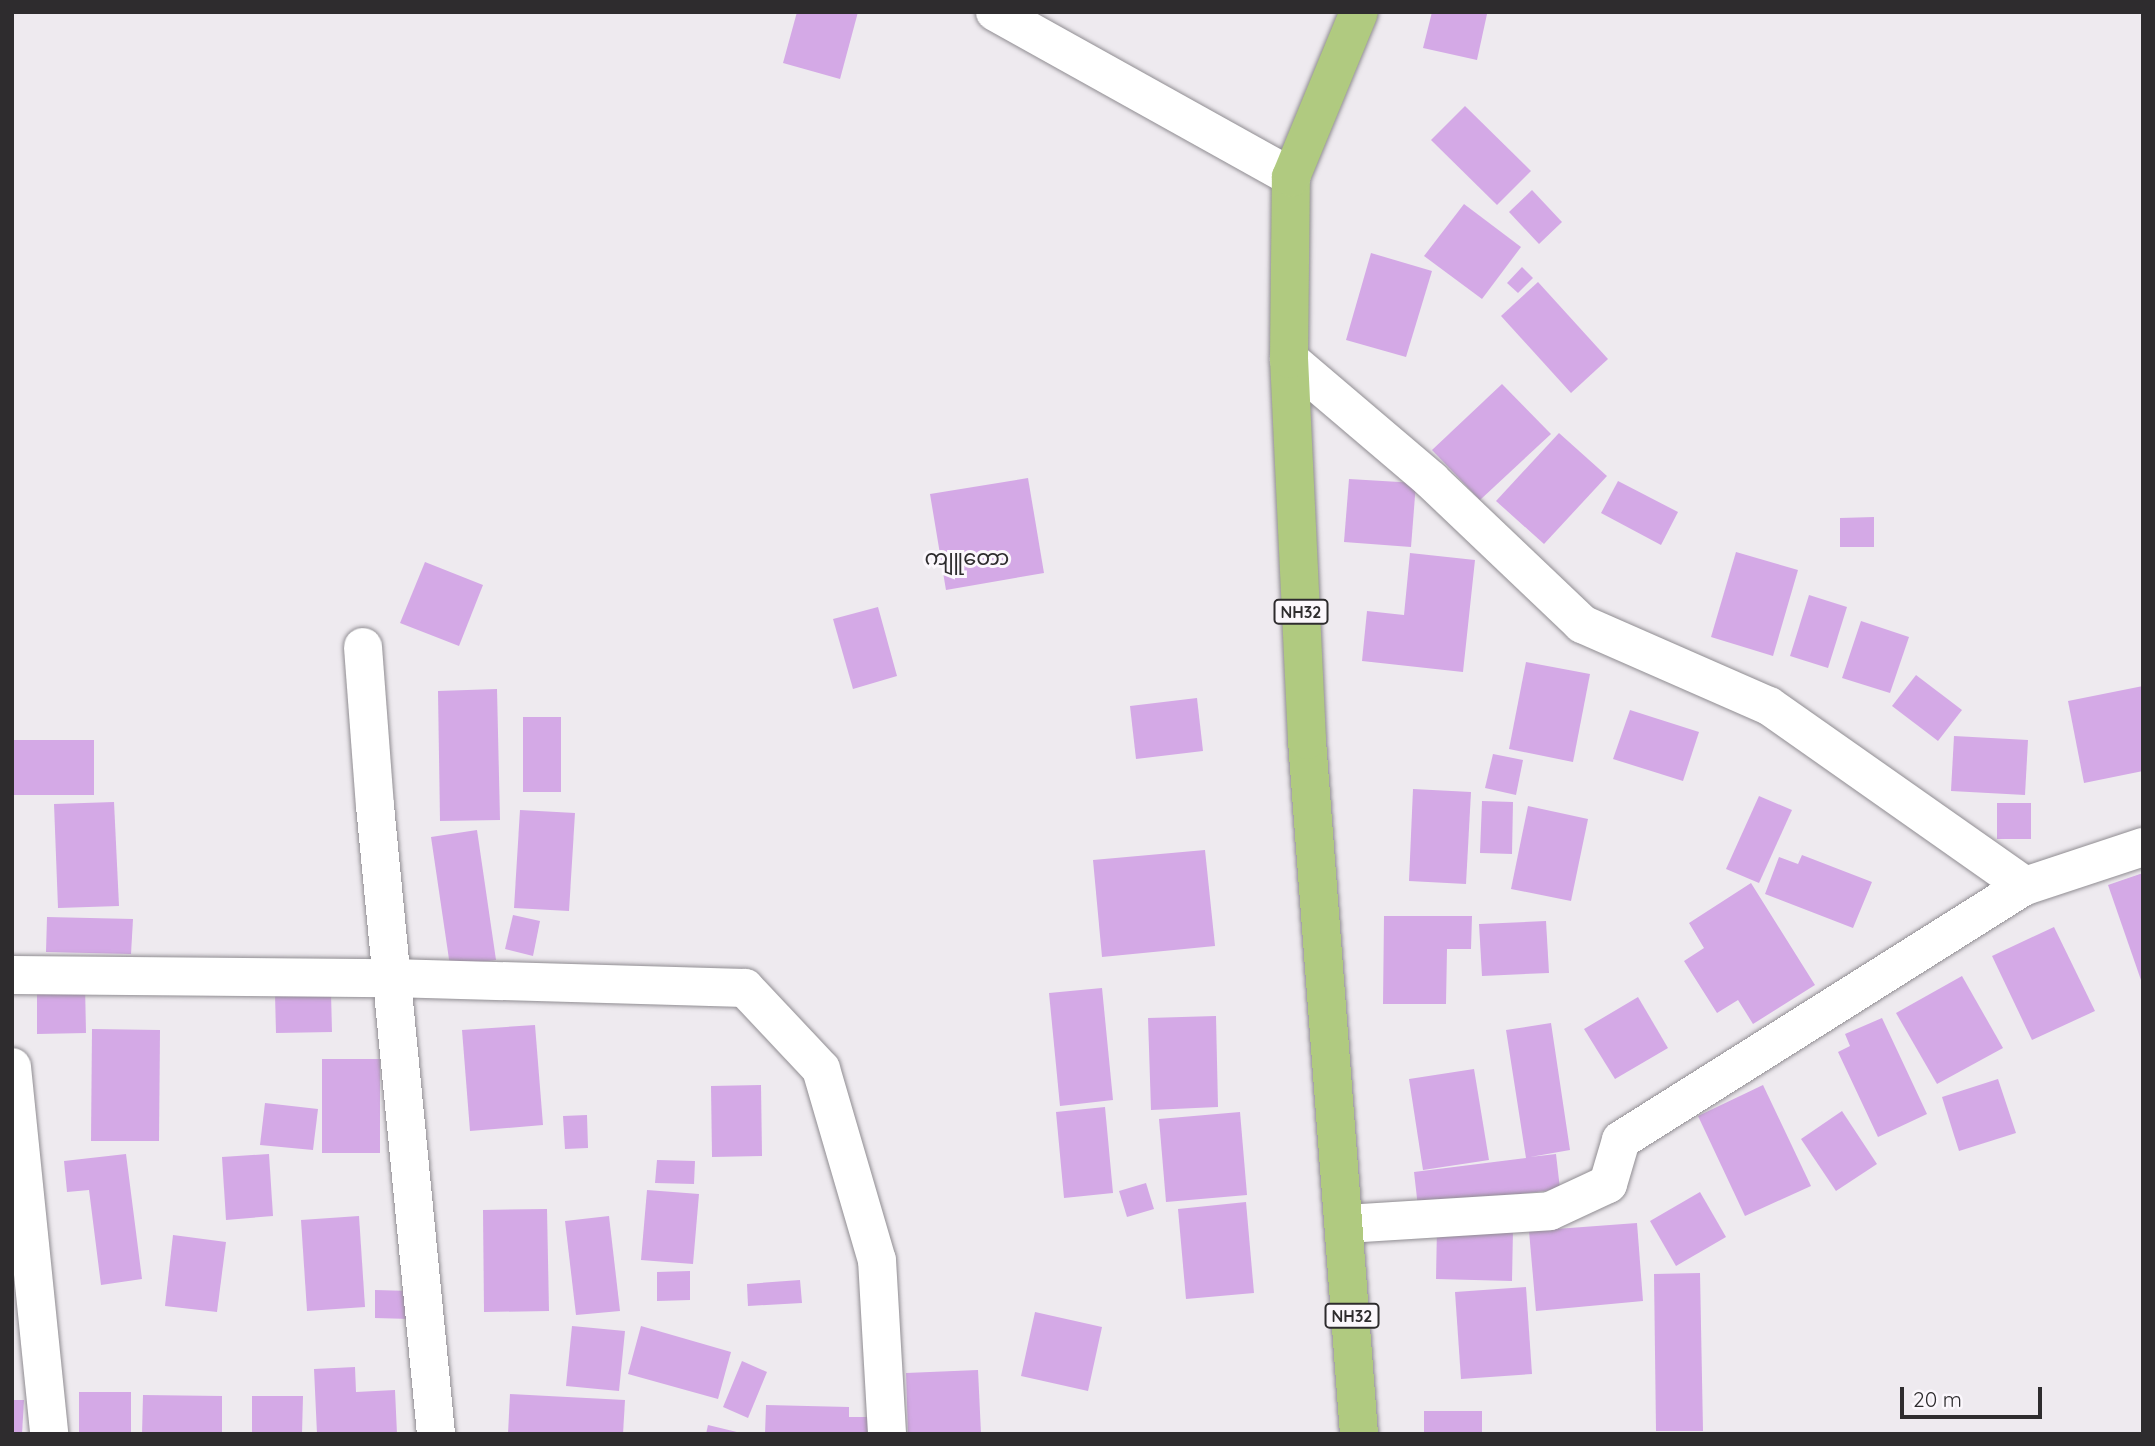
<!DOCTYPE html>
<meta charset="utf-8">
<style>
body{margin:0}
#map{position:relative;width:2155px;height:1446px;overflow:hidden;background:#eeeaef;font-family:Quicksand,"Noto Sans Myanmar",sans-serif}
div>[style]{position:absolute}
.building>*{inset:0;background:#d4a9e6}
.roads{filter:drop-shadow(0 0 2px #908d92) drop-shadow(0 0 2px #908d92)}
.minor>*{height:38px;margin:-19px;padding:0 19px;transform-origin:19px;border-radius:19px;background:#fff}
.trunk>*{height:38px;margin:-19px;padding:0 19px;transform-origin:19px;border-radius:19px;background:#b0ca80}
span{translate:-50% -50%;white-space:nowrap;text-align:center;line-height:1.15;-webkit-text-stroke:6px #fbf7fc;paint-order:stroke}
.shield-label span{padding:2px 5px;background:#fbf7fc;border:2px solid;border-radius:5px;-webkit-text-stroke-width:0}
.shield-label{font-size:16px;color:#2e2c2e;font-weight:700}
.quarter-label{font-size:21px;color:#2e2c2e}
.frame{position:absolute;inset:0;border:14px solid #2e2c2e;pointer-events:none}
.scale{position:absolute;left:1900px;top:1387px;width:142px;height:32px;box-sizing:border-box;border:4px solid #2e2c2e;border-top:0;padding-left:9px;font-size:21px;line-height:24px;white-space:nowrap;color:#2e2c2e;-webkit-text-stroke:5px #fbf7fc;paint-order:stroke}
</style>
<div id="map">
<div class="building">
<i style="clip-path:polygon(797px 12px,858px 12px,840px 79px,783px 63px)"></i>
<i style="clip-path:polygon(1432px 12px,1487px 14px,1477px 60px,1423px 48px)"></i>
<i style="clip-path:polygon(1465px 106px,1531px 171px,1497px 205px,1431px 140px)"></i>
<i style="clip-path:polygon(1532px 190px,1562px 222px,1539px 244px,1509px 212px)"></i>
<i style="clip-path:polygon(1464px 204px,1521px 247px,1482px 299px,1424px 256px)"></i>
<i style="clip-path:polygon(1371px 253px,1432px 271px,1406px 357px,1346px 340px)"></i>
<i style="clip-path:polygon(1522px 267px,1533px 278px,1518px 293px,1507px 283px)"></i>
<i style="clip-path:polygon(1538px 282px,1608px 359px,1571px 393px,1501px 316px)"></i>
<i style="clip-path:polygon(1502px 384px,1551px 434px,1480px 500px,1432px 450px)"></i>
<i style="clip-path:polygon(1559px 433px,1607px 476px,1544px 544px,1496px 501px)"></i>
<i style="clip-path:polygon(1028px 478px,1044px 573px,946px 590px,930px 494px)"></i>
<i style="clip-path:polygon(1349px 479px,1416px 483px,1411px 547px,1344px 542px)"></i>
<i style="clip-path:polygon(1618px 481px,1678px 512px,1661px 545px,1601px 513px)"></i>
<i style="clip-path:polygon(1874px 517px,1874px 547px,1840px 547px,1840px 518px)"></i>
<i style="clip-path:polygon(1736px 552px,1798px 570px,1773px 656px,1711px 637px)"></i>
<i style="clip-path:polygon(1410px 553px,1475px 560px,1463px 672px,1362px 661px,1367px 611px,1404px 615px)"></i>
<i style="clip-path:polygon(425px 562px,483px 585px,459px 646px,400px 623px)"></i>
<i style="clip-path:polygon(1809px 595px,1847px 607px,1828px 668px,1790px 656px)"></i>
<i style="clip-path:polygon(878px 607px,897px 676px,853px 689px,833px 619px)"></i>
<i style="clip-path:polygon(1861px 621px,1909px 637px,1890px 693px,1842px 678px)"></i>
<i style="clip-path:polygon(1526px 662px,1590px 674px,1573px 762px,1509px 749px)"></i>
<i style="clip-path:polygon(1916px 675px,1962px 710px,1938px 741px,1892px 706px)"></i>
<i style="clip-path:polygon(2143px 686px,2143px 771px,2084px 783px,2068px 701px)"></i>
<i style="clip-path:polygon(497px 689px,500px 820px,440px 821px,438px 691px)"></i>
<i style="clip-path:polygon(1197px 698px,1203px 751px,1136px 759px,1130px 706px)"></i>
<i style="clip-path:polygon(1630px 710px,1699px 732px,1683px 781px,1613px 759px)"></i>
<i style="clip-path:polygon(523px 717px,561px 717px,561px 792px,523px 792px)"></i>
<i style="clip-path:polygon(1954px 736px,2028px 740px,2025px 795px,1951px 791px)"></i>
<i style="clip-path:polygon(12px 740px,94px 740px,94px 795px,12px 795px)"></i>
<i style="clip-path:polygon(1493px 754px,1523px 760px,1516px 795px,1485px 788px)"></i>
<i style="clip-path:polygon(1413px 789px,1471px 792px,1466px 884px,1409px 881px)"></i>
<i style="clip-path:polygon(1759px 796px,1792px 810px,1759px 883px,1726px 869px)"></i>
<i style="clip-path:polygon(1482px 801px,1513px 802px,1512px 854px,1480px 853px)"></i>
<i style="clip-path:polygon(114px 802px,119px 906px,58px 908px,54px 804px)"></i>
<i style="clip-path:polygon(1997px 803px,2031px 803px,2031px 839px,1997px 839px)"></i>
<i style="clip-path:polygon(1528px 806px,1588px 819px,1571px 901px,1511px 889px)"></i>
<i style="clip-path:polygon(520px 810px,575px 813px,569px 911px,514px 908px)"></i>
<i style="clip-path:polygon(477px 830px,496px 960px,450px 966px,431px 837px)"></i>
<i style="clip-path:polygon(1205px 850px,1215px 946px,1102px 957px,1093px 860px)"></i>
<i style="clip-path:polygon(1802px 855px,1872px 882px,1853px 928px,1765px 894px,1779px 857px,1798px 864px)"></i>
<i style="clip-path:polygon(2143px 873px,2143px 983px,2142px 983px,2108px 885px)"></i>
<i style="clip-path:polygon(1751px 883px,1815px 985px,1753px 1024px,1738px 1000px,1717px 1013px,1684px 961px,1704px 948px,1689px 923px)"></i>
<i style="clip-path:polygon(513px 915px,540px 921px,533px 956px,505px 949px)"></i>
<i style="clip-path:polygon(1384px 916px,1472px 916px,1471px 949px,1447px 949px,1446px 1004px,1383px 1004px)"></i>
<i style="clip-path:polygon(47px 917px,133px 919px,131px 954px,46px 952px)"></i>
<i style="clip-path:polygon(1546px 921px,1549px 973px,1482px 976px,1479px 924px)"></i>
<i style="clip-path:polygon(2054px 927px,2095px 1011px,2032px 1040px,1992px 956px)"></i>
<i style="clip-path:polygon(1962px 976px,2003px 1048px,1937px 1084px,1896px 1013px)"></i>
<i style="clip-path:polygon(37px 985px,85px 985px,86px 1033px,37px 1034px)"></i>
<i style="clip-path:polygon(1102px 988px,1113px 1100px,1060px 1106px,1049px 993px)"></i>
<i style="clip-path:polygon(331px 993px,332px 1032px,276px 1033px,275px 994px)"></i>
<i style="clip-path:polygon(1638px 997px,1668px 1048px,1615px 1079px,1584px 1029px)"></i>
<i style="clip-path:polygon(1216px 1016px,1218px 1107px,1151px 1110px,1148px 1018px)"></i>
<i style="clip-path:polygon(1882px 1018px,1927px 1114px,1878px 1137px,1838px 1052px,1850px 1046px,1845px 1034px)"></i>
<i style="clip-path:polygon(1551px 1023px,1570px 1150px,1530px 1157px,1556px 1154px,1560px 1189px,1418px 1207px,1414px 1172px,1526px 1158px,1506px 1030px)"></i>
<i style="clip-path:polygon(535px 1025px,543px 1125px,470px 1131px,462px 1030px)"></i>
<i style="clip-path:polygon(92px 1029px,160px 1030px,159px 1141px,91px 1141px)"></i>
<i style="clip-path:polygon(322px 1059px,380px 1059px,380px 1153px,322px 1153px)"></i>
<i style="clip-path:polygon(1474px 1069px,1489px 1160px,1423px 1170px,1409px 1079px)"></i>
<i style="clip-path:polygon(1998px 1079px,2016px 1133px,1959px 1151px,1942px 1097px)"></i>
<i style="clip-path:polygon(761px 1085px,762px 1156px,712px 1157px,711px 1086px)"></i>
<i style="clip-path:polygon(1763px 1085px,1811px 1186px,1745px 1216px,1698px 1116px)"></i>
<i style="clip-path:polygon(265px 1103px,318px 1109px,313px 1150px,260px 1145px)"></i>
<i style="clip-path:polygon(1105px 1107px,1113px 1193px,1064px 1198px,1056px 1112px)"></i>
<i style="clip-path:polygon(1842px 1111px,1877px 1164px,1836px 1191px,1801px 1139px)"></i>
<i style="clip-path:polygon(1240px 1112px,1247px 1195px,1166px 1202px,1159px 1119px)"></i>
<i style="clip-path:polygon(587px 1115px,588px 1148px,565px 1149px,563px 1116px)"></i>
<i style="clip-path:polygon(126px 1154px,142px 1279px,101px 1285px,89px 1190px,67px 1192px,64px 1161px)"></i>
<i style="clip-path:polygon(269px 1154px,273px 1216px,226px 1220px,222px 1157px)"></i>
<i style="clip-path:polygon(657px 1160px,695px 1161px,694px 1184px,655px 1183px)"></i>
<i style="clip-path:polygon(1146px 1183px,1154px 1209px,1127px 1217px,1119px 1191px)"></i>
<i style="clip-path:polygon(647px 1190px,699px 1194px,693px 1264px,641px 1260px)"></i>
<i style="clip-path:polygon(1700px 1192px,1726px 1237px,1676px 1266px,1650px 1221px)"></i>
<i style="clip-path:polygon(1246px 1202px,1254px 1293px,1186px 1299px,1178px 1209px)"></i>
<i style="clip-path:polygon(547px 1209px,549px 1311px,484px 1312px,483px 1210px)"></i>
<i style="clip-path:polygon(359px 1216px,365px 1307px,307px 1311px,301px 1220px)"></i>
<i style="clip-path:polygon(609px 1216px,620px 1311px,576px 1315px,565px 1221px)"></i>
<i style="clip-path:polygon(1637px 1223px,1643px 1301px,1536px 1311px,1529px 1231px)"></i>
<i style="clip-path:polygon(1437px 1227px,1513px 1229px,1512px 1281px,1436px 1279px)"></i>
<i style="clip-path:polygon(173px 1235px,226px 1242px,217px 1312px,165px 1306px)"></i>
<i style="clip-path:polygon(690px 1271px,690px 1300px,657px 1301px,657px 1272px)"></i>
<i style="clip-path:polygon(1700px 1273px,1703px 1431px,1656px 1431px,1654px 1274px)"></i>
<i style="clip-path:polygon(800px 1280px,802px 1303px,748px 1306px,747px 1284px)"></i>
<i style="clip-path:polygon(1526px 1287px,1532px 1374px,1461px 1379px,1455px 1292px)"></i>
<i style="clip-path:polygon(375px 1290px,410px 1291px,410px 1319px,375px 1318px)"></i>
<i style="clip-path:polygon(1035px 1312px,1102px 1327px,1088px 1391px,1021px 1376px)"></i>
<i style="clip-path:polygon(572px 1326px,625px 1331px,619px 1391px,566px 1386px)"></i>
<i style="clip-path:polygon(641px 1326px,731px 1352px,718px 1399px,628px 1374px)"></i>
<i style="clip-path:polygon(742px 1361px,767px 1372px,748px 1418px,723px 1407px)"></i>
<i style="clip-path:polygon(355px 1367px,356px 1392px,395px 1390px,397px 1434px,317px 1434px,314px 1369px)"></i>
<i style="clip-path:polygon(978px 1370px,981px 1434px,908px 1434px,906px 1373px)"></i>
<i style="clip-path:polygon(79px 1392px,131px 1392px,131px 1434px,79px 1434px)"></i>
<i style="clip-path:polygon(510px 1394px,625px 1400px,623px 1434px,508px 1434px)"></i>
<i style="clip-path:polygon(143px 1395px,222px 1396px,222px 1434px,142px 1434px)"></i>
<i style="clip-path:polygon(252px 1396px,303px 1396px,302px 1434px,252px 1434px)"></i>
<i style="clip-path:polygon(12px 1400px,24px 1400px,22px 1434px,12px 1434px)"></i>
<i style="clip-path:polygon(766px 1405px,849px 1407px,849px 1417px,870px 1417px,870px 1434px,765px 1434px)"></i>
<i style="clip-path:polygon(1424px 1411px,1482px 1411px,1482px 1434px,1424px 1434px)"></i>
<i style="clip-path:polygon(708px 1425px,741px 1433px,741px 1434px,706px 1434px)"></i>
</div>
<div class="roads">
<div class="minor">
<i style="left:995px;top:12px;width:339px;rotate:29.1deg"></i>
<i style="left:1289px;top:359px;width:187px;rotate:40.4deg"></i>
<i style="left:1431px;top:480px;width:209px;rotate:43.6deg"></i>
<i style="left:1582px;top:624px;width:204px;rotate:23.7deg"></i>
<i style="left:1769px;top:706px;width:313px;rotate:35.1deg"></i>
<i style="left:2025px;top:886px;width:124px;rotate:-18.3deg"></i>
<i style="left:363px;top:647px;width:159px;rotate:85.7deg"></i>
<i style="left:375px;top:806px;width:631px;rotate:84.45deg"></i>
<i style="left:12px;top:975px;width:379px;rotate:0.5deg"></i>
<i style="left:391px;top:978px;width:354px;rotate:1.6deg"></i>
<i style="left:745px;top:988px;width:111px;rotate:46.8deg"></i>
<i style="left:821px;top:1069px;width:199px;rotate:73.7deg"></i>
<i style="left:877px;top:1260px;width:174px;rotate:86.7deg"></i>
<i style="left:12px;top:1067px;width:369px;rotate:84.2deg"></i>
<i style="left:1346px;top:1224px;width:204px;rotate:-3.6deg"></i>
<i style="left:1550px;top:1211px;width:64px;rotate:-25deg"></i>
<i style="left:1608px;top:1184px;width:46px;rotate:-73.5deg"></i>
<i style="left:1621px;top:1140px;width:477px;rotate:-32.2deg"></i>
</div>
<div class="trunk">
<i style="left:1359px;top:1434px;width:696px;rotate:-94.29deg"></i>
<i style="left:1307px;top:740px;width:381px;rotate:-92.7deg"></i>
<i style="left:1289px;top:359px;width:182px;rotate:-89.4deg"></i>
<i style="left:1291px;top:177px;width:178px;rotate:-67.6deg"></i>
</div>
</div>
<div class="shield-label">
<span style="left:1301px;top:612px">NH32</span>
<span style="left:1352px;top:1316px">NH32</span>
</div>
<div class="quarter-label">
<span style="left:967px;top:557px">ကျူတော</span>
</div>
<div class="frame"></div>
<div class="scale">20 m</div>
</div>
